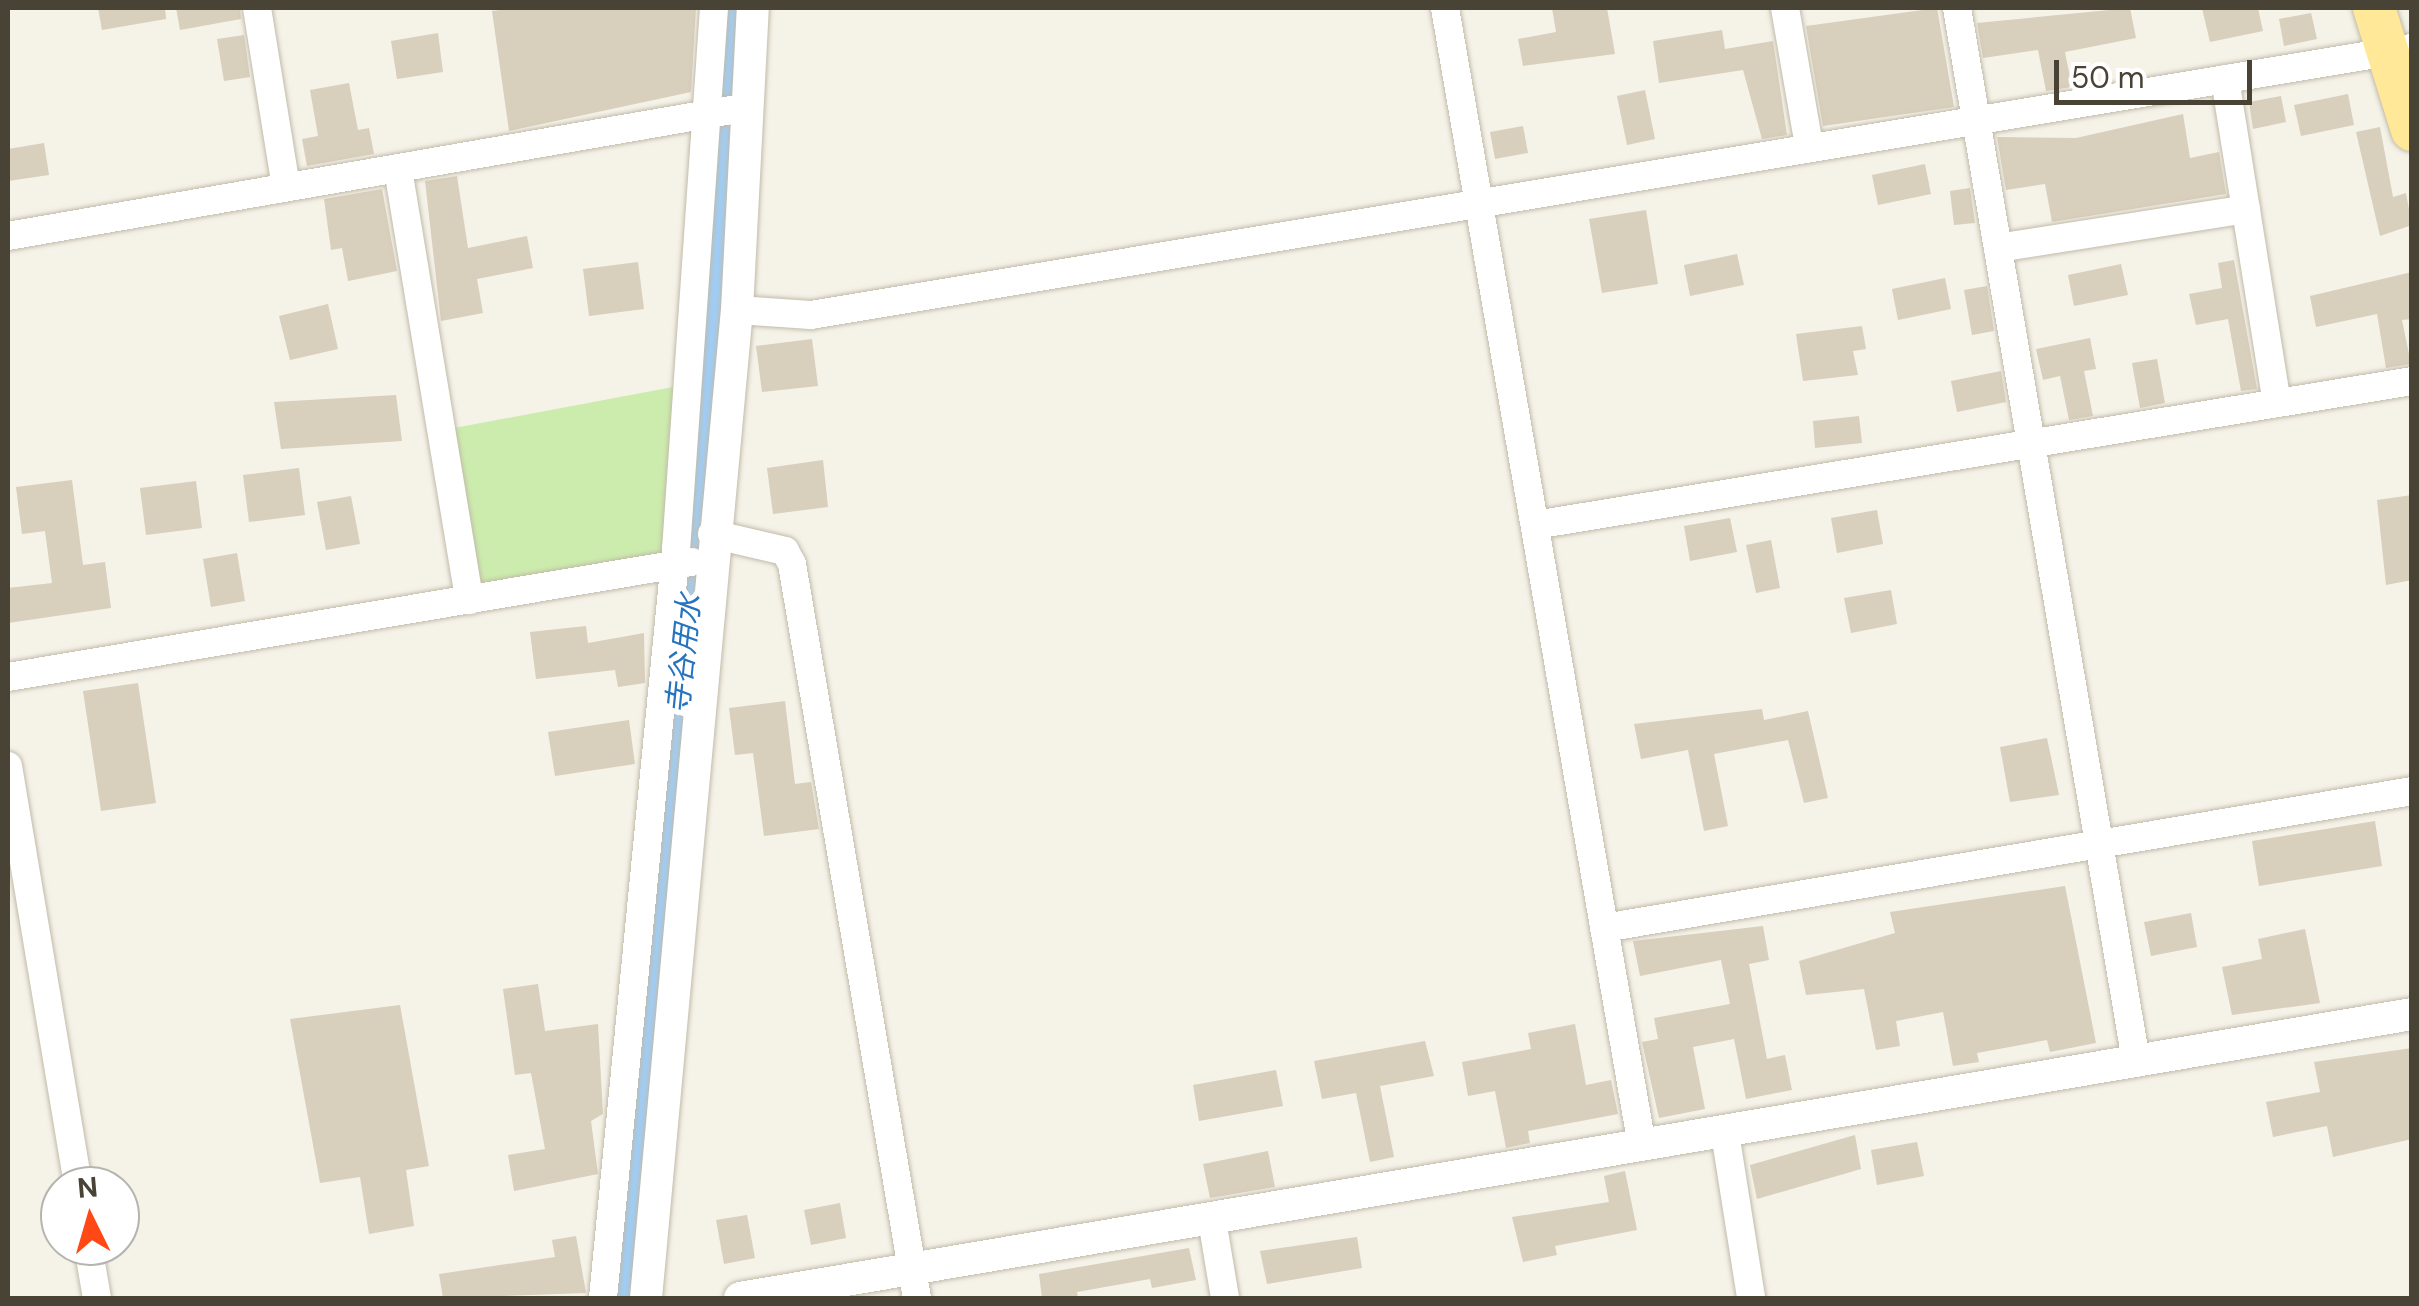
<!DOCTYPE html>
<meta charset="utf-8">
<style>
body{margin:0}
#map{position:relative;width:2419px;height:1306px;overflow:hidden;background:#f5f2e8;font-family:"DM Sans","Noto Sans JP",sans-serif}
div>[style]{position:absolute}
.green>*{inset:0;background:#ccecad}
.river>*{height:48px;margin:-24px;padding:0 24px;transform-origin:24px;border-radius:24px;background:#a0cdf6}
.building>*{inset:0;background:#d8cfbc}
.roads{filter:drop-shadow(0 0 2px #c1bba9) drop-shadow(0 0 2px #c1bba9)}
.minor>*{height:28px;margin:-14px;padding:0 14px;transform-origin:14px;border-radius:14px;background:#fff}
.tertiary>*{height:32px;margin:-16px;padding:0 16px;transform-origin:16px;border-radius:16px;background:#fff}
.primary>*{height:42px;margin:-21px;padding:0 21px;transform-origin:21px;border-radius:21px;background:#ffe897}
span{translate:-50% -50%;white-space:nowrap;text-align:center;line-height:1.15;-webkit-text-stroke:10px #fff;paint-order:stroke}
.water-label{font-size:30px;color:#2673be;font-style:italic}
.frame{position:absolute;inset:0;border:10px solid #494336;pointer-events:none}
.north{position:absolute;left:40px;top:1166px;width:100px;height:100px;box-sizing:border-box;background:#fff;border:2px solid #b6b4af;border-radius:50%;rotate:355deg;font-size:28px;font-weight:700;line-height:40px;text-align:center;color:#494336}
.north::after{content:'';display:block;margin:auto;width:35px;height:45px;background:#ff4815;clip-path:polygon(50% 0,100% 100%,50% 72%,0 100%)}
.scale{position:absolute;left:2054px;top:60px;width:198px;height:45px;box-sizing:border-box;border:5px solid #494336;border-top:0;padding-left:12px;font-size:30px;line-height:35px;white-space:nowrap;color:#494336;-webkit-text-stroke:8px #fff;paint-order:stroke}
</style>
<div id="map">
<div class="green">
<i style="clip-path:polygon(710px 8px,751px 8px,646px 1298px,608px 1298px,676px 551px,469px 600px,438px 431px,689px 384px)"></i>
</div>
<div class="river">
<i style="left:619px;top:1298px;width:751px;rotate:-84.27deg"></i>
<i style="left:694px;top:551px;width:412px;rotate:-85.4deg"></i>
<i style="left:727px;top:140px;width:132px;rotate:-90deg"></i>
</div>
<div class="building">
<i style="clip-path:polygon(98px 8px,165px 8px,166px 19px,102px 30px)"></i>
<i style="clip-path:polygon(176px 8px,240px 8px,241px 19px,180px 30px)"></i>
<i style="clip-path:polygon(517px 8px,696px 8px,691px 92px,509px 131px,492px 11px)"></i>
<i style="clip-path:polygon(1552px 8px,1607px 8px,1615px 54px,1523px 66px,1518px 39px,1556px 32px)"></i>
<i style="clip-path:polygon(1937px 8px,1954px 107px,1823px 126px,1806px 26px)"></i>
<i style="clip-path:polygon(2130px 8px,2136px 38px,2065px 52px,2072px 87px,2046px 91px,2038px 50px,1983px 58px,1977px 23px)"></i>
<i style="clip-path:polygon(2202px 8px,2258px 8px,2263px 31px,2210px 42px)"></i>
<i style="clip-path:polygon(2311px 13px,2317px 39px,2284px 46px,2279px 19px)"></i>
<i style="clip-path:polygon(1722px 30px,1725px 49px,1773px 41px,1787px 135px,1762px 139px,1743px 70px,1659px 83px,1653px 41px)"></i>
<i style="clip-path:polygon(438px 33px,443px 72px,397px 79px,391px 41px)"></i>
<i style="clip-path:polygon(244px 35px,250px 77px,224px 81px,217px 39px)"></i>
<i style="clip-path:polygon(349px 83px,358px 130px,369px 128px,374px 154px,307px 166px,302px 139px,318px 136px,310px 90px)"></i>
<i style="clip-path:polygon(1645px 90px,1655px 139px,1627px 145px,1617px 96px)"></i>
<i style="clip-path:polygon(2348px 94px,2354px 125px,2301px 136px,2294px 105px)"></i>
<i style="clip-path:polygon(2281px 96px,2286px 122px,2253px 129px,2249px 102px)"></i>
<i style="clip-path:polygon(2183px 114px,2190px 158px,2219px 152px,2226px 194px,2052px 222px,2045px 184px,2006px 190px,1997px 137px,2076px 138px)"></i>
<i style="clip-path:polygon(1523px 126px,1528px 153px,1495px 159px,1490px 132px)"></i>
<i style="clip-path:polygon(2380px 127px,2393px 197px,2406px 193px,2412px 225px,2380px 236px,2356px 132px)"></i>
<i style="clip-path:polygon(44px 143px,49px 175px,8px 181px,8px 149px)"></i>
<i style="clip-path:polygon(1925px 164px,1931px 194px,1878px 205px,1872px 175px)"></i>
<i style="clip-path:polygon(457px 176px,468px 248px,527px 236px,533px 268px,477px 279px,483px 313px,441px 321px,425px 181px)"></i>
<i style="clip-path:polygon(1970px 188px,1975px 223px,1954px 225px,1950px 191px)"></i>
<i style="clip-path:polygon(382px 189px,397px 271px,348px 281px,342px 248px,331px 250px,324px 199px)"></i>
<i style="clip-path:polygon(1646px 210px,1658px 284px,1602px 293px,1589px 219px)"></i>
<i style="clip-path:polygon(1737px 254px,1744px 285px,1690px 296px,1684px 265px)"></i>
<i style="clip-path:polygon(2234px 260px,2257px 389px,2241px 391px,2228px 319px,2196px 325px,2189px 294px,2222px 288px,2218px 263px)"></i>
<i style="clip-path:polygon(638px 262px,644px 309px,589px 316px,583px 269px)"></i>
<i style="clip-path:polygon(2121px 264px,2128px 295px,2074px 306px,2068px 275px)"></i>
<i style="clip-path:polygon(2412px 272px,2412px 319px,2402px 320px,2411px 364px,2386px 368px,2377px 314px,2316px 327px,2310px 296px)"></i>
<i style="clip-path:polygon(1945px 278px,1951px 309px,1898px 320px,1892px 289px)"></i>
<i style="clip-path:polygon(1987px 286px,1994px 331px,1972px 335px,1964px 290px)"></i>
<i style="clip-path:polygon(328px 304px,338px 349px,290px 360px,279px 316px)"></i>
<i style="clip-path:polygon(1862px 326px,1866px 349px,1853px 351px,1858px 375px,1803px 381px,1796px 334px)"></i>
<i style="clip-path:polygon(2090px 338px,2096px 369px,2084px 371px,2093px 416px,2069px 420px,2060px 376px,2043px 380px,2036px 349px)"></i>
<i style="clip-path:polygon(812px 339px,818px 386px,762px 392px,756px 346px)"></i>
<i style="clip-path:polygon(2157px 359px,2165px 403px,2140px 408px,2132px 363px)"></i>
<i style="clip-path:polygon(2001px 371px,2006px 402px,1957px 412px,1951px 381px)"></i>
<i style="clip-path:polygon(396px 395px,402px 441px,281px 449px,274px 402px)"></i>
<i style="clip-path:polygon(1859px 416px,1862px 443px,1815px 448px,1813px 421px)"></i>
<i style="clip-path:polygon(823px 460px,828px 507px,773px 514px,767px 468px)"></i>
<i style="clip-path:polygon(299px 468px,305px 515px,249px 522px,243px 475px)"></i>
<i style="clip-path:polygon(72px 480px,83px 565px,105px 562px,111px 608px,8px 623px,8px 588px,52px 583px,45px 531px,22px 534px,16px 487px)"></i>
<i style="clip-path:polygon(196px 481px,202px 528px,146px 535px,140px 488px)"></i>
<i style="clip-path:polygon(2412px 495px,2412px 580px,2386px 585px,2377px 500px)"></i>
<i style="clip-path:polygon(351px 496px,360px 544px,326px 550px,317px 502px)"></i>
<i style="clip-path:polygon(1877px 510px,1883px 544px,1837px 553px,1831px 518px)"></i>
<i style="clip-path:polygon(1730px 518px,1737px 552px,1690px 561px,1684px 526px)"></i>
<i style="clip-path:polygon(1771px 540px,1780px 588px,1756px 593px,1746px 545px)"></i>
<i style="clip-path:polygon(237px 553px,245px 601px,211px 607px,203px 559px)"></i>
<i style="clip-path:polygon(1891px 590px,1897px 624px,1851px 633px,1844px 598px)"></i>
<i style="clip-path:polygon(586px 626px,588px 643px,644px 633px,645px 683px,618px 687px,615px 670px,536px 679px,530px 632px)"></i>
<i style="clip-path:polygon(138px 683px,156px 803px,101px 811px,83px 691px)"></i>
<i style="clip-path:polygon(785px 701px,795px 784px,811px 782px,819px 829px,764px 836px,753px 753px,735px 755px,729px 708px)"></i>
<i style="clip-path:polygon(1762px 709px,1764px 720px,1808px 711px,1828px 798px,1804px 803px,1788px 740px,1714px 754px,1728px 826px,1704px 831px,1688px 750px,1641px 759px,1634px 724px)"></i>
<i style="clip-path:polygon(629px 720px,635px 764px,555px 776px,548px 732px)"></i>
<i style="clip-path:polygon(2047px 738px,2059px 795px,2010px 802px,2000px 747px)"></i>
<i style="clip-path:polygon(2375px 821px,2382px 866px,2259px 886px,2252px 841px)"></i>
<i style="clip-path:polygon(2065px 886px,2096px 1043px,2050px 1052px,2047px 1040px,1977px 1053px,1979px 1062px,1953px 1066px,1943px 1012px,1896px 1021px,1900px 1046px,1876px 1050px,1864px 989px,1806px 995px,1799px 961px,1895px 933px,1890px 912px)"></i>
<i style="clip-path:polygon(2191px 913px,2197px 947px,2151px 956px,2144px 922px)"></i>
<i style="clip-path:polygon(1763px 926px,1769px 960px,1749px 964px,1767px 1059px,1785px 1055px,1792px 1090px,1746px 1099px,1734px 1039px,1693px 1047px,1705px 1109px,1659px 1118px,1642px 1042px,1658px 1039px,1654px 1018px,1730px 1004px,1721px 960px,1640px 976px,1633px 941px)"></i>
<i style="clip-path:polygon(2305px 929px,2320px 1003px,2232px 1015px,2222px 967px,2262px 959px,2258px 939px)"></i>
<i style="clip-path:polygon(538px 984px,545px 1031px,598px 1024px,603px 1114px,591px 1121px,598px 1174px,514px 1191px,508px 1155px,545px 1149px,531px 1073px,515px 1075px,503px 989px)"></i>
<i style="clip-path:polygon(400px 1005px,429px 1166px,406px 1170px,414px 1226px,369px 1234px,360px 1177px,320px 1183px,290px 1019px)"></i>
<i style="clip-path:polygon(1575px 1024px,1586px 1085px,1611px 1080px,1618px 1114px,1528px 1131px,1530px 1143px,1506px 1148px,1495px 1091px,1468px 1096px,1462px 1062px,1531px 1049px,1528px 1033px)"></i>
<i style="clip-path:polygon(1425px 1041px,1434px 1076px,1380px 1086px,1394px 1157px,1370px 1162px,1356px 1093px,1322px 1099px,1314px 1061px)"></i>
<i style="clip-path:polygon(2412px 1048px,2412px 1139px,2333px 1157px,2327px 1126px,2273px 1137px,2266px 1102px,2320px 1092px,2314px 1062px)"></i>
<i style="clip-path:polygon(1276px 1070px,1283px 1106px,1199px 1121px,1193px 1085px)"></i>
<i style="clip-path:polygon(1855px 1135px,1861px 1169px,1757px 1199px,1750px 1165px)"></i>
<i style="clip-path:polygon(1917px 1142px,1924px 1176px,1877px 1185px,1871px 1150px)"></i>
<i style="clip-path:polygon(1268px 1151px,1275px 1187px,1210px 1198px,1203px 1164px)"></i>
<i style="clip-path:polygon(1625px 1171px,1637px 1230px,1555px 1246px,1557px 1255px,1523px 1262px,1512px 1217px,1609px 1202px,1604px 1176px)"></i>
<i style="clip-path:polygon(840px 1203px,846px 1238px,811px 1245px,804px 1210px)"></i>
<i style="clip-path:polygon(747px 1215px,755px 1258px,724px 1264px,716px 1220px)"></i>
<i style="clip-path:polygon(576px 1236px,586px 1293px,443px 1298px,439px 1274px,555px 1257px,552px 1240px)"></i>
<i style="clip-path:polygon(1357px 1237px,1362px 1268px,1267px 1284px,1260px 1251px)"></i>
<i style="clip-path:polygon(1189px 1248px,1196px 1280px,1152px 1288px,1150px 1279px,1077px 1292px,1078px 1298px,1042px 1298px,1039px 1274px)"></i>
</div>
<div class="roads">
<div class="minor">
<i style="left:257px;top:8px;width:181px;rotate:80.8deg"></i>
<i style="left:1445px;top:8px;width:1155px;rotate:80.18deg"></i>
<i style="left:1785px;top:8px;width:139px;rotate:80.1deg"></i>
<i style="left:1957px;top:8px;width:1068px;rotate:80.35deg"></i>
<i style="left:2225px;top:79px;width:328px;rotate:80.9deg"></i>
<i style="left:398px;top:169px;width:437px;rotate:80.6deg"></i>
<i style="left:8px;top:236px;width:752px;rotate:-9.88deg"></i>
<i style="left:1998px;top:248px;width:251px;rotate:-8.9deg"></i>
<i style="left:737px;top:310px;width:74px;rotate:3.9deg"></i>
<i style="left:811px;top:315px;width:1623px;rotate:-9.47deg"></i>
<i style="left:1535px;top:525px;width:889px;rotate:-9.32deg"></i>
<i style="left:712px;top:534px;width:75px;rotate:13.1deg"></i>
<i style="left:785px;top:551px;width:15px;rotate:62deg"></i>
<i style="left:792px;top:564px;width:745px;rotate:80.34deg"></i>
<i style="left:8px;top:677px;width:693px;rotate:-9.56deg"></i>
<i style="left:8px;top:766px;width:426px;rotate:80.5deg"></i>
<i style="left:1604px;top:928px;width:820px;rotate:-9.62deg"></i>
<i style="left:1725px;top:1133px;width:167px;rotate:81deg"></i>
<i style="left:1212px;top:1220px;width:79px;rotate:80.5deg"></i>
<i style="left:88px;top:1246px;width:53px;rotate:80.2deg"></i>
<i style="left:603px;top:1298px;width:752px;rotate:-84.43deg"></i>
<i style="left:676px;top:550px;width:543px;rotate:-85.99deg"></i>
</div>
<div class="tertiary">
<i style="left:646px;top:1298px;width:992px;rotate:-84.74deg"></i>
<i style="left:737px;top:310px;width:302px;rotate:-87deg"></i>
<i style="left:740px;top:1298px;width:1696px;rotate:-9.64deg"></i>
</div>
<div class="primary">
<i style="left:2374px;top:8px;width:128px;rotate:72.7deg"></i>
</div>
</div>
<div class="water-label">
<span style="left:684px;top:654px;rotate:-84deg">寺谷用水</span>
</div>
<div class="frame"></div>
<div class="north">N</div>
<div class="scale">50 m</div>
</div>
